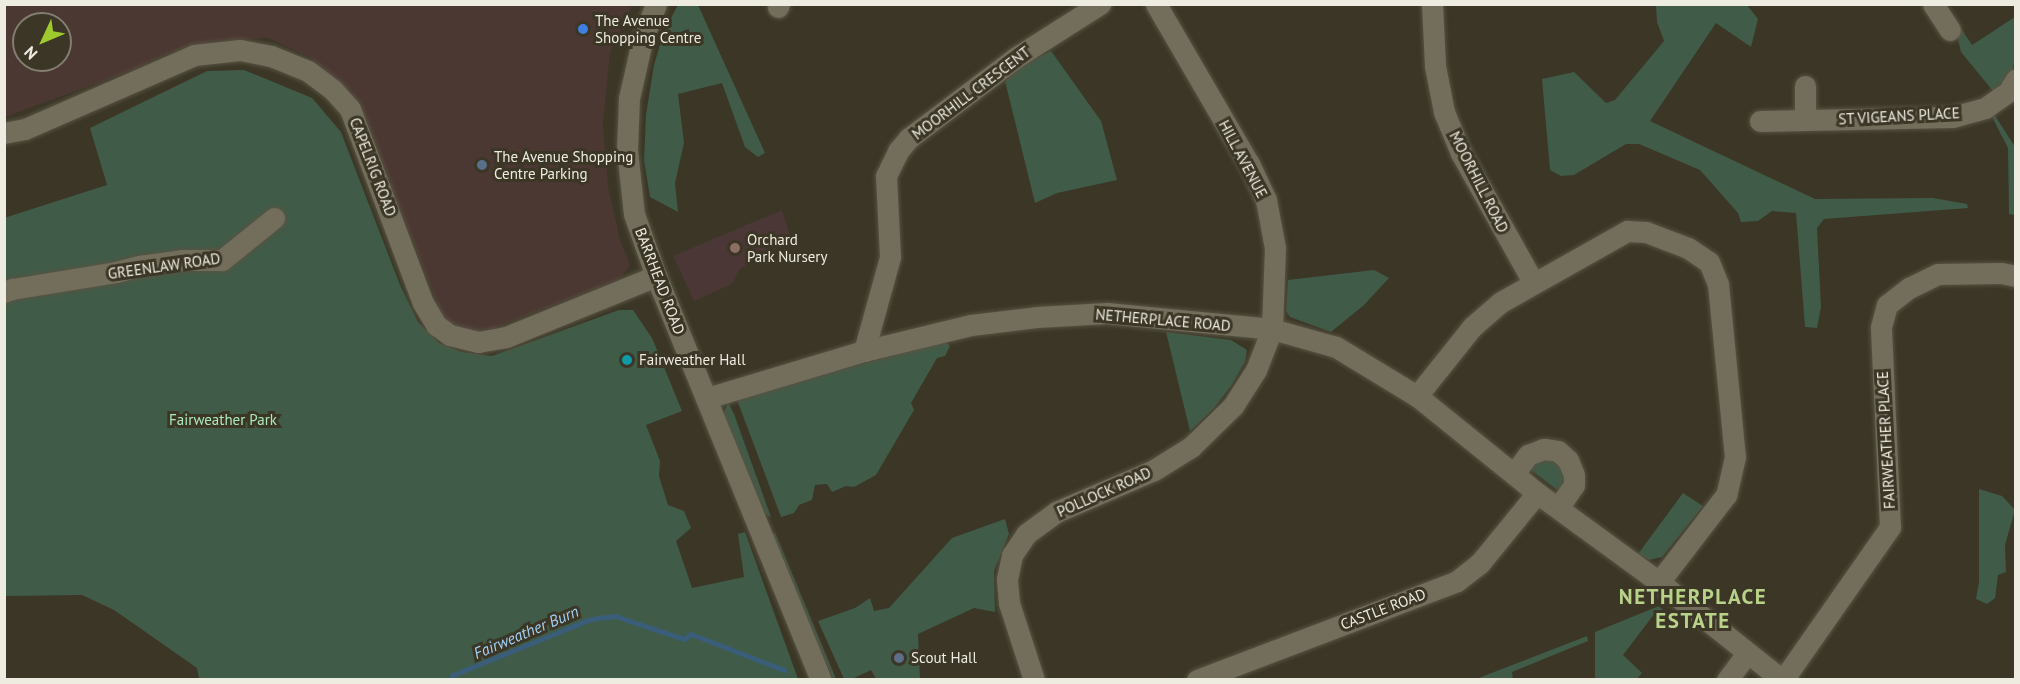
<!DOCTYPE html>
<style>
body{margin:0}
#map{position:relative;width:2020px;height:684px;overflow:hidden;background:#3b3625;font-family:"PT Sans",sans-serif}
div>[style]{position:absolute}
.commercial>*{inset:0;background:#4c3832}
.education>*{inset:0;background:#4c3737}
.green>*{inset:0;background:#405c48}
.stream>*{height:5px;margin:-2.5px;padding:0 2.5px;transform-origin:2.5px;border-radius:2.5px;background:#3a5d79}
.roads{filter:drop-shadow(0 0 2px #575344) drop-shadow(0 0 2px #575344)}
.minor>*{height:21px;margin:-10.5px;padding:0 10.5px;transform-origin:10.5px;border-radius:10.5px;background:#736d5b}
.dots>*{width:16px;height:16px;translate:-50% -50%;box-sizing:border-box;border:3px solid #3b3625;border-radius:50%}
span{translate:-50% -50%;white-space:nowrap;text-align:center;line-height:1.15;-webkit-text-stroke:6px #3b3625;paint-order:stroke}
.poi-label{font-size:15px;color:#eeebe1}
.left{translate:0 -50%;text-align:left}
.street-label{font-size:15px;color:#eeebe1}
.park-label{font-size:15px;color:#a9eabb}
.water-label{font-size:16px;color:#a2d0f7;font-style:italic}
.district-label{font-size:21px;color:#b8d289;font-weight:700;letter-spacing:1.5px}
.frame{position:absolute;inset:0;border:6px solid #eeebe1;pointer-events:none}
.north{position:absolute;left:12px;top:12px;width:60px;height:60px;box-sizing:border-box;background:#3b3625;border:2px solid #837e70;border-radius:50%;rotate:226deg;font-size:16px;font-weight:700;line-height:24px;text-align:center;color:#eeebe1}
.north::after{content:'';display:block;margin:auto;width:21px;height:27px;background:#9fca2d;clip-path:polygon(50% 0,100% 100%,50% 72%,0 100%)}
</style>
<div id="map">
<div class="commercial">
<i style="clip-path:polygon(evenodd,5px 5px,632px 5px,610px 52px,603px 123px,608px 187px,620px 240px,630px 265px,621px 278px,599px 288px,493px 328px,473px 332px,456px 325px,444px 319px,357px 101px,310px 57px,268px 38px,213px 41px,166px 54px,138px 68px,5px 117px,5px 5px,24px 24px,60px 24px,60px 60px,24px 60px,24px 24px)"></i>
</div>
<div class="education">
<i style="clip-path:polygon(782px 210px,791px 240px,740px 269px,732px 284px,694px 301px,673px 256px)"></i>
</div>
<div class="green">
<i style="clip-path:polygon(678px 5px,698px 5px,765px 153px,758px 157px,745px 147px,722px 83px,678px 94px,684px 143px,675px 183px,678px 212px,650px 197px,644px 160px,646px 115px,654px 65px,664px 31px)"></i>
<i style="clip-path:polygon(1656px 5px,1747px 5px,1758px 19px,1751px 47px,1716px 23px,1650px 121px,1815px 199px,1933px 198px,1967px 204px,1968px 208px,1824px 219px,1817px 228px,1821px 307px,1817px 328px,1805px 327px,1796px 213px,1772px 211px,1758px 221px,1741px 222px,1738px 213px,1700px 170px,1639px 144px,1626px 144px,1574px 175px,1561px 176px,1550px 170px,1542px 79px,1574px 72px,1606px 103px,1615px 100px,1664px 41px,1657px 22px)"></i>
<i style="clip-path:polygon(2015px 17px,2015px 57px,2012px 73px,1993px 91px,1961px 52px,1956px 31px,1960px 27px,1972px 45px)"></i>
<i style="clip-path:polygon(1051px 51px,1101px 121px,1117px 180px,1057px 193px,1035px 203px,1005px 81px,1024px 65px)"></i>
<i style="clip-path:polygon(244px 70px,312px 98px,341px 132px,400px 285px,418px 322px,439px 343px,462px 352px,492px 356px,619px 310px,633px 310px,652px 338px,682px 411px,646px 425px,660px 461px,659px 476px,668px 505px,684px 511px,691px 528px,676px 541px,692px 588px,744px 577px,738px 534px,745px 532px,798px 679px,199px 679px,197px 668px,114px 610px,82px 595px,5px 596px,4px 218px,107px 185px,90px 128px,207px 71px)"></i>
<i style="clip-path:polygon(1994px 114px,2015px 147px,2015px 215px,2009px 214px,2008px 148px,1991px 115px)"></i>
<i style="clip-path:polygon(1374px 270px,1389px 278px,1364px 305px,1331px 332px,1290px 317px,1286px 311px,1288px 280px)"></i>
<i style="clip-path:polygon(1166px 332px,1231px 340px,1247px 350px,1245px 362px,1231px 386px,1214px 408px,1190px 431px)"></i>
<i style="clip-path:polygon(946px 342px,950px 346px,945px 356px,937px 358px,911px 403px,914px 410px,876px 475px,854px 487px,846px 486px,832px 492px,827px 484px,815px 485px,812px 500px,799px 505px,794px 513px,781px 517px,736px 397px)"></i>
<i style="clip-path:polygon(728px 402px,734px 414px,771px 517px,763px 513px,724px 413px)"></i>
<i style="clip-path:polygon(1549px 454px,1565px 464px,1564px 495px,1524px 465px)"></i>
<i style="clip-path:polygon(1979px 489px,2002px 496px,2015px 510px,2005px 545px,2006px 572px,1998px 575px,1995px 598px,1987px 604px,1976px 599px,1979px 581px)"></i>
<i style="clip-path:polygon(1683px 493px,1703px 506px,1662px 557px,1649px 560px,1638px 554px)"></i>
<i style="clip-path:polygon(1005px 519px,1009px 534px,994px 571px,995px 612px,974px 608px,918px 634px,920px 679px,876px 679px,871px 670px,852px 679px,844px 679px,818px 621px,855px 608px,870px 598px,874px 611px,889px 608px,952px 538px)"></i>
<i style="clip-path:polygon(775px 533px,836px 679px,833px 679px,811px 629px,773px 534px)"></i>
<i style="clip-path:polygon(1659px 606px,1664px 611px,1655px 613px,1623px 655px,1642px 673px,1637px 679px,1595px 679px,1595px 632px)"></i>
<i style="clip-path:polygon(1587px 636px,1588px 641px,1512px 672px,1513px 679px,1476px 679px)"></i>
</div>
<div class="stream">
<i style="left:449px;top:680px;width:6px;rotate:-51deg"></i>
<i style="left:453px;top:675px;width:149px;rotate:-22.1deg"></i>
<i style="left:591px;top:619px;width:24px;rotate:-7deg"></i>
<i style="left:615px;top:616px;width:73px;rotate:18.4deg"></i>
<i style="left:684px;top:639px;width:9px;rotate:-36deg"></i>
<i style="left:691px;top:634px;width:100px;rotate:21.2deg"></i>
</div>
<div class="roads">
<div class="minor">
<i style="left:656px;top:4px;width:40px;rotate:111deg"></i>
<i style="left:642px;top:41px;width:58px;rotate:102.8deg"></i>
<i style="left:629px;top:98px;width:52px;rotate:92.2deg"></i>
<i style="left:627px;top:150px;width:64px;rotate:83.8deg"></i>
<i style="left:634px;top:214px;width:66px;rotate:70.5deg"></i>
<i style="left:656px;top:276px;width:436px;rotate:67.8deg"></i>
<i style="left:1432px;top:4px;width:62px;rotate:87.2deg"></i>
<i style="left:1435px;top:66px;width:47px;rotate:78.9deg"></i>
<i style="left:1444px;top:112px;width:44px;rotate:67.5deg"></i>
<i style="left:1461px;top:153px;width:148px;rotate:60.8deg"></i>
<i style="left:1933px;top:4px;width:31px;rotate:57deg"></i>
<i style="left:778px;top:7px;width:3px;rotate:-72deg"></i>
<i style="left:1805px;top:86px;width:34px;rotate:90deg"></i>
<i style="left:1760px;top:121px;width:192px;rotate:-1.2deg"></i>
<i style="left:1952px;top:117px;width:34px;rotate:-15deg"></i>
<i style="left:1985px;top:108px;width:28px;rotate:-35deg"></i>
<i style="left:2008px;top:92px;width:15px;rotate:-58deg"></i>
<i style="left:4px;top:133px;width:21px;rotate:-11deg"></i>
<i style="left:25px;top:129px;width:184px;rotate:-23.6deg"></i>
<i style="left:194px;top:55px;width:46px;rotate:-6.2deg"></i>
<i style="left:240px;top:50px;width:32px;rotate:11deg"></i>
<i style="left:271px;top:56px;width:40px;rotate:22deg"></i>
<i style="left:308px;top:71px;width:31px;rotate:37deg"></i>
<i style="left:333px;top:90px;width:25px;rotate:48deg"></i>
<i style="left:350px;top:109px;width:207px;rotate:69.4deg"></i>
<i style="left:423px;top:303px;width:26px;rotate:59deg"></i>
<i style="left:436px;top:325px;width:17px;rotate:36deg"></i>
<i style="left:450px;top:335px;width:29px;rotate:14deg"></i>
<i style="left:478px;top:342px;width:28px;rotate:-10deg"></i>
<i style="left:506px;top:337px;width:162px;rotate:-22.1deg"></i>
<i style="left:4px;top:292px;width:9px;rotate:-21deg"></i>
<i style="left:12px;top:289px;width:105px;rotate:-9.3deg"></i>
<i style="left:116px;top:272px;width:24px;rotate:-15deg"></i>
<i style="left:139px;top:266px;width:43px;rotate:-7.9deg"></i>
<i style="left:182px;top:260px;width:40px"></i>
<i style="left:222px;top:260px;width:67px;rotate:-38.9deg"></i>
<i style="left:864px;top:351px;width:98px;rotate:-74.5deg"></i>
<i style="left:890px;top:257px;width:81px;rotate:-92.8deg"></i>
<i style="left:886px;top:176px;width:28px;rotate:-64deg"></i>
<i style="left:898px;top:151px;width:17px;rotate:-50deg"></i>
<i style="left:909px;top:138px;width:133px;rotate:-37deg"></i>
<i style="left:1015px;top:58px;width:101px;rotate:-32.4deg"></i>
<i style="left:1417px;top:396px;width:88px;rotate:-51.4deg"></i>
<i style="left:1472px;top:327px;width:38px;rotate:-41deg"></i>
<i style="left:1501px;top:302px;width:145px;rotate:-29.4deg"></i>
<i style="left:1627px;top:231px;width:19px;rotate:3deg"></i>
<i style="left:1646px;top:232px;width:45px;rotate:20.9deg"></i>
<i style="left:1688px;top:248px;width:25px;rotate:34deg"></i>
<i style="left:1709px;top:262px;width:24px;rotate:68deg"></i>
<i style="left:1718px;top:284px;width:174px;rotate:84.4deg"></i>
<i style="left:1735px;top:457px;width:39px;rotate:103deg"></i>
<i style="left:1726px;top:495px;width:110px;rotate:127.6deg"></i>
<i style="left:707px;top:398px;width:164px;rotate:-16.7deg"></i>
<i style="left:864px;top:351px;width:110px;rotate:-13.7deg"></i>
<i style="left:971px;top:325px;width:66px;rotate:-6.9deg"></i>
<i style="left:1037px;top:317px;width:70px;rotate:-3.3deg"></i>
<i style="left:1107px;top:313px;width:166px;rotate:5.5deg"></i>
<i style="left:1272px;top:329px;width:66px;rotate:15.7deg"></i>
<i style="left:1336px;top:347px;width:95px;rotate:31.2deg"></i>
<i style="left:1417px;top:396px;width:154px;rotate:38.9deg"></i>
<i style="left:1537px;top:493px;width:151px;rotate:36.1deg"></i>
<i style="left:1659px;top:582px;width:157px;rotate:38.5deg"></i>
<i style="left:1514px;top:474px;width:24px;rotate:-54deg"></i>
<i style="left:1528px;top:455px;width:17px;rotate:-21deg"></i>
<i style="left:1544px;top:449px;width:14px;rotate:8deg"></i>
<i style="left:1558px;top:451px;width:13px;rotate:42deg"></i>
<i style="left:1568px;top:460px;width:16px;rotate:68deg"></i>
<i style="left:1574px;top:475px;width:10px;rotate:90deg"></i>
<i style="left:1574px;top:485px;width:28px;rotate:125deg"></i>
<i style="left:1034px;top:680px;width:81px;rotate:-108deg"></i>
<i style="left:1009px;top:603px;width:24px;rotate:-95deg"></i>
<i style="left:1007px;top:579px;width:25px;rotate:-78deg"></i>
<i style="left:1012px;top:555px;width:25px;rotate:-56deg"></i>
<i style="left:1026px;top:534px;width:37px;rotate:-36deg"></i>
<i style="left:1056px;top:512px;width:107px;rotate:-23.2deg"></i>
<i style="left:1154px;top:470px;width:44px;rotate:-31.9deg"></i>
<i style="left:1191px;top:447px;width:59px;rotate:-44.3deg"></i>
<i style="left:1233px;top:406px;width:43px;rotate:-57.4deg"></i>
<i style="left:1256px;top:370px;width:44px;rotate:-68.7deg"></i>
<i style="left:1272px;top:329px;width:81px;rotate:-87.9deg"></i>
<i style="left:1275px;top:248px;width:49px;rotate:-100.6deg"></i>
<i style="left:1266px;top:200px;width:40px;rotate:-115deg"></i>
<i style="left:1249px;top:164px;width:185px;rotate:-120.2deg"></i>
<i style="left:1197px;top:680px;width:278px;rotate:-20.8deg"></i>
<i style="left:1457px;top:581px;width:29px;rotate:-38deg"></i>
<i style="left:1480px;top:563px;width:90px;rotate:-50.8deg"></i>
<i style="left:1727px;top:680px;width:34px;rotate:-53deg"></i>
<i style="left:1783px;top:680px;width:187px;rotate:-55deg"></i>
<i style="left:1890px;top:527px;width:200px;rotate:-92.6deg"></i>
<i style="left:1881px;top:327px;width:23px;rotate:-75deg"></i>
<i style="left:1887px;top:305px;width:28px;rotate:-38deg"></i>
<i style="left:1909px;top:288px;width:32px;rotate:-26deg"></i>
<i style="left:1938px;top:274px;width:63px;rotate:-0.9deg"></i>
<i style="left:2001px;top:273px;width:15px;rotate:11deg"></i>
</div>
</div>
<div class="dots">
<i style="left:583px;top:29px;background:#3f7fe0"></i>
<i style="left:482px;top:165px;background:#5c6f8a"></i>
<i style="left:735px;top:248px;background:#8d6e63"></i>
<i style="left:627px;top:360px;background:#0f9aa8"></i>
<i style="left:899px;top:658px;background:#5c6f8a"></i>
</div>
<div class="poi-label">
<span class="left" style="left:595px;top:29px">The Avenue<br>Shopping Centre</span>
<span class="left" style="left:494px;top:165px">The Avenue Shopping<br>Centre Parking</span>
<span class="left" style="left:747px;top:248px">Orchard<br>Park Nursery</span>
<span class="left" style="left:639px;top:360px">Fairweather Hall</span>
<span class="left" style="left:911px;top:658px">Scout Hall</span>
</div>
<div class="street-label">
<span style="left:971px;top:93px;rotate:-37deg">MOORHILL CRESCENT</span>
<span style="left:1899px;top:116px;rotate:-3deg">ST VIGEANS PLACE</span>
<span style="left:1243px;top:159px;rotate:62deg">HILL AVENUE</span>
<span style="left:373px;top:167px;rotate:69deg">CAPELRIG ROAD</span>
<span style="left:1479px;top:182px;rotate:63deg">MOORHILL ROAD</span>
<span style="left:164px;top:266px;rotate:-8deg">GREENLAW ROAD</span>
<span style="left:660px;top:281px;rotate:69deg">BARRHEAD ROAD</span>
<span style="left:1163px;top:320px;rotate:5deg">NETHERPLACE ROAD</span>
<span style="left:1886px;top:440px;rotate:-93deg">FAIRWEATHER PLACE</span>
<span style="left:1104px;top:492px;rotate:-24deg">POLLOCK ROAD</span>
<span style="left:1383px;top:609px;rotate:-21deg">CASTLE ROAD</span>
</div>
<div class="park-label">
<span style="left:223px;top:420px">Fairweather Park</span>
</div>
<div class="water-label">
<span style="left:526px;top:632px;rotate:-23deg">Fairweather Burn</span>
</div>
<div class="district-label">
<span style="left:1693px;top:609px">NETHERPLACE<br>ESTATE</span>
</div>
<div class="frame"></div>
<div class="north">N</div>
</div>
